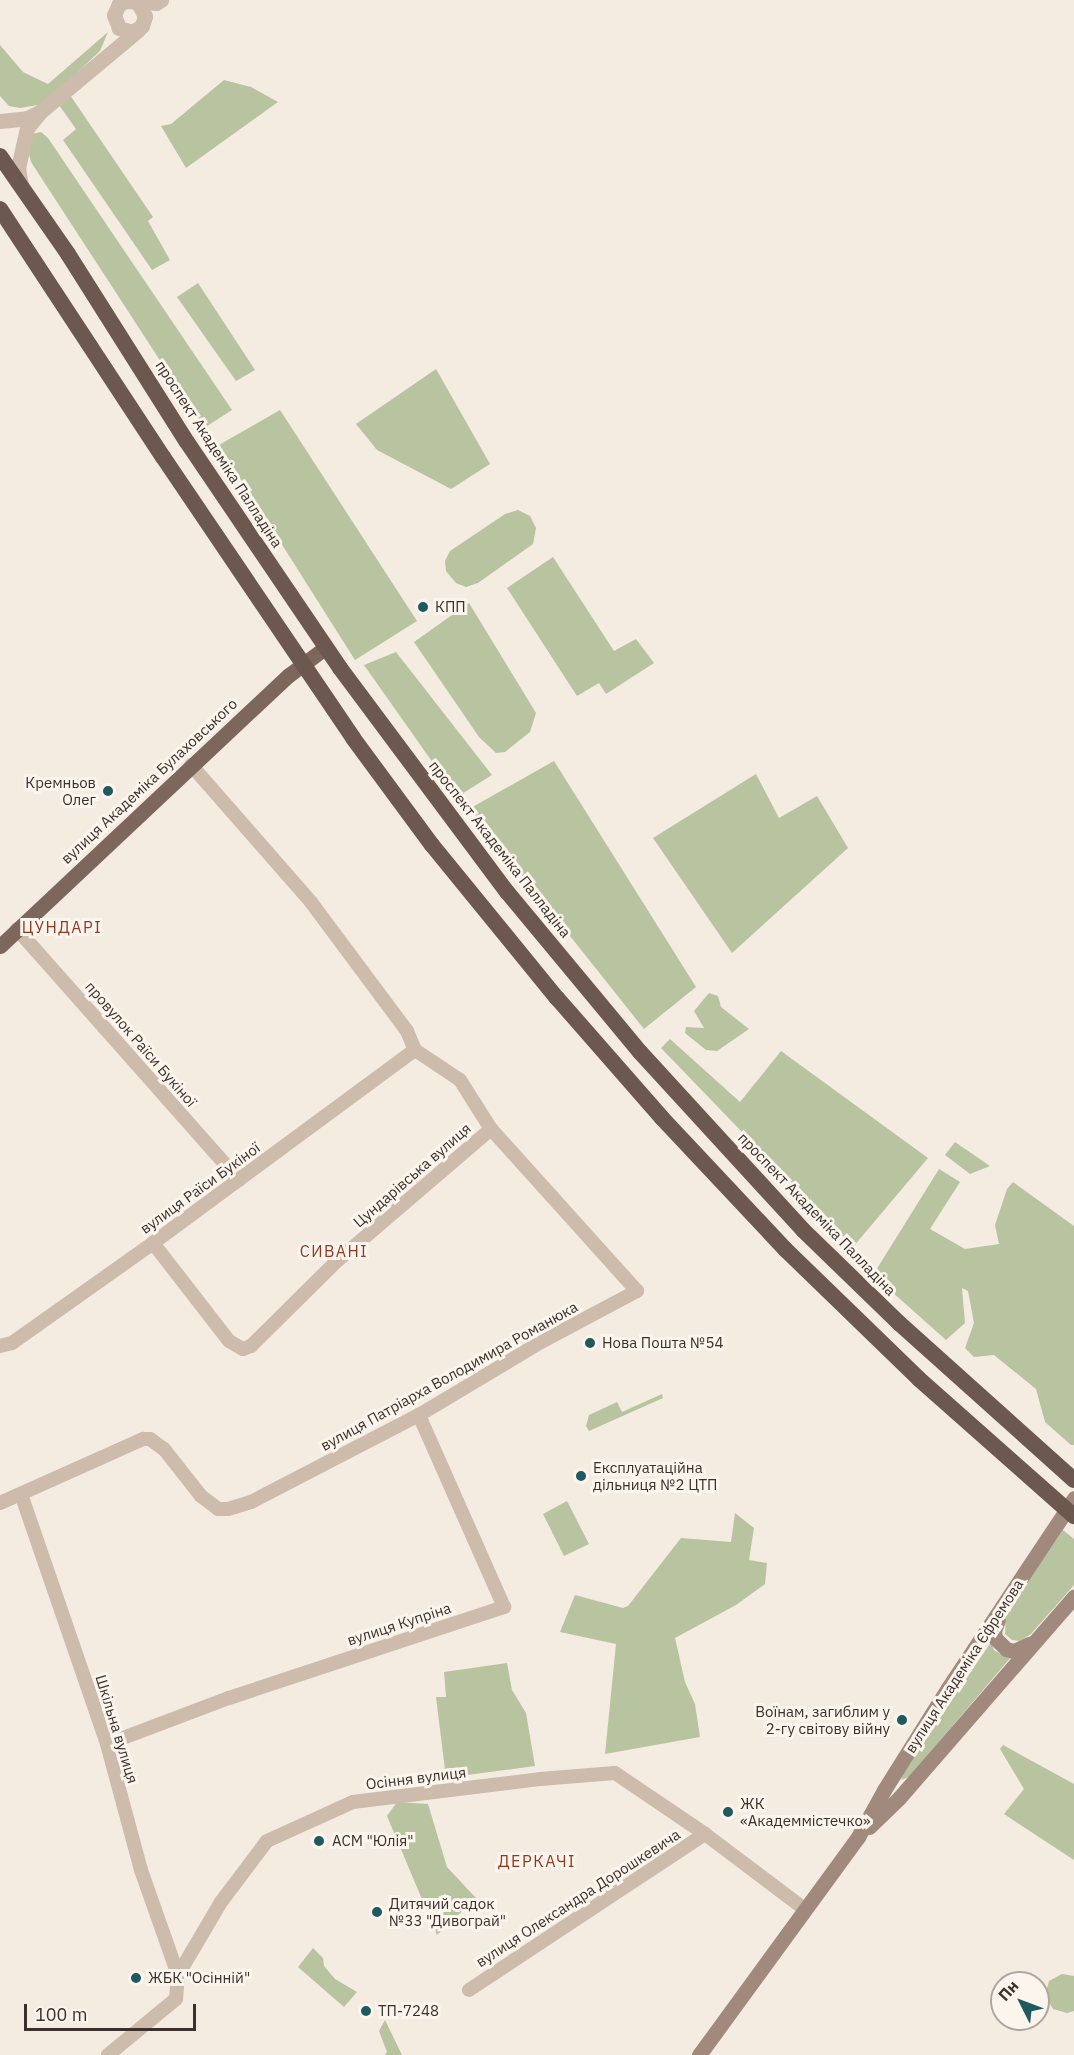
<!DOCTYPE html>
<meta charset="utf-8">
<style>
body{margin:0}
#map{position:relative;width:1074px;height:2055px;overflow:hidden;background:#f4ebe1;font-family:"IBM Plex Sans",sans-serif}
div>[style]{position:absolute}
.green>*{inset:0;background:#b8c4a0}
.minor>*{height:14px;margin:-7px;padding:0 7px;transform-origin:7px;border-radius:7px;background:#cdbbac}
.tertiary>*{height:15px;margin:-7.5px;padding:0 7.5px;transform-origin:7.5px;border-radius:7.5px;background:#cdbbac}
.secondary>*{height:15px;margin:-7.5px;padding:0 7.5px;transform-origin:7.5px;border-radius:7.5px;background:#a18a7d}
.primary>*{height:15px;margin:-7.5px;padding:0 7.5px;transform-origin:7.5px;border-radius:7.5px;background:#7d675c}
.trunk>*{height:16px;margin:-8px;padding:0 8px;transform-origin:8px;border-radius:8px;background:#6c584f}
.dots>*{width:16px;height:16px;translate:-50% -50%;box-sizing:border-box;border:3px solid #fbf5ee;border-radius:50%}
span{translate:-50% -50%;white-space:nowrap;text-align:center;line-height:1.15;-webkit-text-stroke:6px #fbf5ee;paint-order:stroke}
.street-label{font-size:15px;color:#3b302b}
.poi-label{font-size:15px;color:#3b302b}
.left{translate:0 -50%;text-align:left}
.right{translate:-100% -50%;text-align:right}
.neighbourhood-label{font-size:16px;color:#8c3b22;letter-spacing:1.5px}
.north{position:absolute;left:990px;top:1971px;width:60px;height:60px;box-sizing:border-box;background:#fbf5ee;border:2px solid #aea6a0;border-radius:50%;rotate:312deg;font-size:16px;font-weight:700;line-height:24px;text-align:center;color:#3b302b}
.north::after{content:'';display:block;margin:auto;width:21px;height:27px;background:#1f5a5e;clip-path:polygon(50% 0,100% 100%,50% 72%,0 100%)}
.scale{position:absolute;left:24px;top:2004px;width:172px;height:27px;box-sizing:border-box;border:3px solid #3b302b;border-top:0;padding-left:8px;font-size:18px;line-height:21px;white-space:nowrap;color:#3b302b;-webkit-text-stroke:4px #fbf5ee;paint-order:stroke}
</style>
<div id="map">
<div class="green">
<i style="clip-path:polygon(108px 32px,100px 51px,44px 104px,20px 108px,9px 106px,0 96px,0 45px,23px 72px,48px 84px)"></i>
<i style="clip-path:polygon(224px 80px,251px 87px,278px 102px,186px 168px,161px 126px,171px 124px)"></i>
<i style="clip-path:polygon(70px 95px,153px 217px,148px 221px,170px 260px,152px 270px,63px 140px,76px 129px,59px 105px)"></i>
<i style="clip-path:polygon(41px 132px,48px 138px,232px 410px,204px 428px,31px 162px,28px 150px,32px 134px)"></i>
<i style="clip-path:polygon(198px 283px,255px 370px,236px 381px,177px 297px)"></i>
<i style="clip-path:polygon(436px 369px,490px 464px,451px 489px,377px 450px,356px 424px)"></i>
<i style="clip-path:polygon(280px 410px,417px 621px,355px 660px,219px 445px)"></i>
<i style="clip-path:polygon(518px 510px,530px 516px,536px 528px,533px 544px,478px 583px,466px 587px,456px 583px,446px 571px,445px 561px,450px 551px,505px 514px)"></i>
<i style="clip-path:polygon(553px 557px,614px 651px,636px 639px,654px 663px,606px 694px,599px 683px,577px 696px,507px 588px)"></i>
<i style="clip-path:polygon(469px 603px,536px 713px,530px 732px,505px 752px,496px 753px,479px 737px,414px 642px)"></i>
<i style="clip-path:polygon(396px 652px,492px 775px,457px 797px,364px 665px)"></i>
<i style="clip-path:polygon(554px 761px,696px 987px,644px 1029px,469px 809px)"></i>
<i style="clip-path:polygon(756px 774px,779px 818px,817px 796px,848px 848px,732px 953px,653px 838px)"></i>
<i style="clip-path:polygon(709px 993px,718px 996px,721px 1007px,749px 1029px,717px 1051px,706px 1050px,685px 1033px,686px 1027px,704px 1028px,694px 1011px)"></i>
<i style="clip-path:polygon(670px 1039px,740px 1102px,781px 1051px,928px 1158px,853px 1247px,661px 1048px)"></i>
<i style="clip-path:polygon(955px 1142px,990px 1166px,970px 1174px,945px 1155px)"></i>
<i style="clip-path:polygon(939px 1169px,960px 1182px,930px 1229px,965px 1249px,999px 1244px,995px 1225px,1007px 1189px,1013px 1182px,1074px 1226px,1074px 1445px,1071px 1445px,1045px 1422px,1036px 1389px,994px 1355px,974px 1357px,965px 1348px,974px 1323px,968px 1291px,962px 1288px,965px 1323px,946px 1340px,873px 1275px)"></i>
<i style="clip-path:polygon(662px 1394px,663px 1398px,589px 1431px,586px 1426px,589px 1415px,617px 1402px,622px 1412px)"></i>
<i style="clip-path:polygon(567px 1501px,589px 1544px,564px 1556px,543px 1514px)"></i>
<i style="clip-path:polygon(735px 1513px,754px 1528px,749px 1560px,767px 1563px,765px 1584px,736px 1605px,675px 1638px,685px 1682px,695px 1704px,700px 1737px,605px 1754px,616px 1644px,560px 1632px,575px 1595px,623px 1608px,628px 1606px,681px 1538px,731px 1542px)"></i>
<i style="clip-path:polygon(1063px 1530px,1074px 1539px,1074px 1585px,1031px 1634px,1020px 1641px,1012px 1640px,1005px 1634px,1006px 1615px)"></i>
<i style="clip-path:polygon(991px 1642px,994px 1650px,1005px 1657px,1011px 1657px,909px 1777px,901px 1780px,904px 1771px)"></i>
<i style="clip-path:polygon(507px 1663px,512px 1690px,526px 1713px,535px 1766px,446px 1778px,436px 1697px,446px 1697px,444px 1672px)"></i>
<i style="clip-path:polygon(1003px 1745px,1074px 1784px,1074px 1860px,1004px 1814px,1024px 1789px,1000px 1749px)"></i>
<i style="clip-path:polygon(397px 1802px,428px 1804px,447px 1867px,476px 1898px,437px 1935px,387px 1816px)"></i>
<i style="clip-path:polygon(313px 1948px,323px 1958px,324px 1966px,335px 1979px,357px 1992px,344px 2007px,298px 1967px)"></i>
<i style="clip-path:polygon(1062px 1974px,1074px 1976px,1074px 2011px,1067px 2013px,1053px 2009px,1045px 1996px,1049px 1981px)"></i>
<i style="clip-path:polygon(385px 2020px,402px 2055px,385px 2055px,387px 2052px,379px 2031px)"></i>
</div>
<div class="minor">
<i style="left:17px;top:929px;width:335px;rotate:48.5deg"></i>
<i style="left:153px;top:1243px;width:124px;rotate:52.2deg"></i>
<i style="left:229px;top:1341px;width:16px;rotate:30deg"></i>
<i style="left:243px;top:1349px;width:9px;rotate:-21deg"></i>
<i style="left:251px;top:1346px;width:121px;rotate:-44.7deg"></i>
<i style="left:337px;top:1261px;width:203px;rotate:-40.6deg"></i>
<i style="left:0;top:1346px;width:12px;rotate:-14deg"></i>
<i style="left:12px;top:1343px;width:173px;rotate:-35.3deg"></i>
<i style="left:153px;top:1243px;width:325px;rotate:-36.4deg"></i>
<i style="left:21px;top:1494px;width:264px;rotate:71deg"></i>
<i style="left:107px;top:1744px;width:131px;rotate:74.9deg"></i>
<i style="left:141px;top:1870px;width:111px;rotate:70.6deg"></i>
<i style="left:0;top:1503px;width:157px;rotate:-24.1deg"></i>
<i style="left:143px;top:1439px;width:7px"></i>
<i style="left:150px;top:1439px;width:17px;rotate:36deg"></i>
<i style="left:164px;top:1449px;width:60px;rotate:51.8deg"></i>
<i style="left:201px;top:1496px;width:21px;rotate:37deg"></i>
<i style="left:218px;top:1509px;width:10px"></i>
<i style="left:228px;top:1509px;width:24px;rotate:-17deg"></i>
<i style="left:251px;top:1502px;width:189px;rotate:-27.4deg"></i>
<i style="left:419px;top:1415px;width:142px;rotate:-30.9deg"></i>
<i style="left:541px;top:1342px;width:109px;rotate:-28deg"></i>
<i style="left:637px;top:1291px;width:218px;rotate:-132deg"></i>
<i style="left:491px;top:1129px;width:58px;rotate:-122.3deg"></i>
<i style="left:460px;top:1080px;width:54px;rotate:-146.3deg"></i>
<i style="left:415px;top:1050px;width:21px;rotate:-113deg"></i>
<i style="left:407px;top:1031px;width:161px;rotate:-126.7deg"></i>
<i style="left:311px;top:902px;width:182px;rotate:-131.2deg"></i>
<i style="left:107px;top:1744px;width:130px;rotate:-20.7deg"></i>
<i style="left:229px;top:1698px;width:290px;rotate:-18.3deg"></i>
<i style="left:504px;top:1607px;width:210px;rotate:-113.9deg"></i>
<i style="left:469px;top:1990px;width:283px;rotate:-33.5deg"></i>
<i style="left:108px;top:2055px;width:88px;rotate:-39.5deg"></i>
<i style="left:176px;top:1999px;width:24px;rotate:-85deg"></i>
<i style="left:178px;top:1975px;width:85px;rotate:-59.5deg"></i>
<i style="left:221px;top:1902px;width:76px;rotate:-53deg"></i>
<i style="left:267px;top:1841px;width:94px;rotate:-24.4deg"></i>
<i style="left:353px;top:1802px;width:188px;rotate:-7deg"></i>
<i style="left:540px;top:1779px;width:75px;rotate:-4.6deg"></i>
<i style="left:615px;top:1773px;width:109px;rotate:34.1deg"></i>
<i style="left:705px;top:1834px;width:126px;rotate:37deg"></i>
</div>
<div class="tertiary">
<i style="left:138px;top:3px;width:15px;rotate:62deg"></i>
<i style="left:145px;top:16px;width:10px;rotate:107deg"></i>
<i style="left:142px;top:26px;width:12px;rotate:149deg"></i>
<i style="left:132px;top:32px;width:14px;rotate:-163deg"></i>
<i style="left:119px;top:28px;width:14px;rotate:-111deg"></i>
<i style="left:114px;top:15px;width:12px;rotate:-66deg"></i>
<i style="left:119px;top:4px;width:8px;rotate:-23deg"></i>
<i style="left:126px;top:1px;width:30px;rotate:4deg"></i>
<i style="left:156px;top:3px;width:6px;rotate:-31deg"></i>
<i style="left:0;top:121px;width:27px;rotate:-6deg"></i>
<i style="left:27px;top:118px;width:14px;rotate:-25deg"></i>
<i style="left:21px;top:185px;width:17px;rotate:-100deg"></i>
<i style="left:18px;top:168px;width:41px;rotate:-77.3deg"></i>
<i style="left:27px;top:128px;width:21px;rotate:-51deg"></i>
<i style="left:40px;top:112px;width:128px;rotate:-39.9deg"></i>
</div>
<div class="secondary">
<i style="left:998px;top:1620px;width:12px;rotate:110deg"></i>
<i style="left:994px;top:1631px;width:7px;rotate:82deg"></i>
<i style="left:995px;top:1638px;width:16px;rotate:45deg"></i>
<i style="left:1006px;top:1649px;width:8px;rotate:14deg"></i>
<i style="left:1014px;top:1651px;width:17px;rotate:-25deg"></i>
<i style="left:869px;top:1827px;width:42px;rotate:-44deg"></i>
<i style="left:899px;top:1798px;width:267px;rotate:-49deg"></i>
<i style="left:699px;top:2055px;width:270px;rotate:-53.9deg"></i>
<i style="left:858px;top:1837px;width:54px;rotate:-61deg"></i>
<i style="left:884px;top:1790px;width:120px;rotate:-57.9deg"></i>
<i style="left:948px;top:1688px;width:228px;rotate:-56.4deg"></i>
</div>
<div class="primary">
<i style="left:0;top:946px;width:396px;rotate:-43.2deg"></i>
<i style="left:289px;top:675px;width:46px;rotate:-37.1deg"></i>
</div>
<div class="trunk">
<i style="left:0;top:156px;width:119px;rotate:55.2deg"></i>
<i style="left:68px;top:254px;width:222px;rotate:57.7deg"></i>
<i style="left:187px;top:442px;width:273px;rotate:55.9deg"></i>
<i style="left:340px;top:668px;width:281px;rotate:53.3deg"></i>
<i style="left:508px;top:893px;width:207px;rotate:50.3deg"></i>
<i style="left:640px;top:1052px;width:241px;rotate:47.5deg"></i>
<i style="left:803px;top:1230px;width:134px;rotate:44.1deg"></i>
<i style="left:899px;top:1323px;width:235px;rotate:41.9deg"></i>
<i style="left:0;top:209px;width:297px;rotate:56.7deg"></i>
<i style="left:163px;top:457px;width:339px;rotate:55.9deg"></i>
<i style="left:353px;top:738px;width:133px;rotate:53.6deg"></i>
<i style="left:432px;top:845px;width:198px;rotate:50.8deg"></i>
<i style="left:557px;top:998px;width:159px;rotate:48.8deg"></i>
<i style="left:662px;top:1118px;width:181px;rotate:46.8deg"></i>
<i style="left:786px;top:1250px;width:185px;rotate:44.1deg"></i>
<i style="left:919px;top:1379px;width:207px;rotate:41.5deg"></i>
</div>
<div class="dots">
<i style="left:423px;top:607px;background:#1f5a5e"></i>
<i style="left:108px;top:791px;background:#1f5a5e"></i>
<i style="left:590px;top:1343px;background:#1f5a5e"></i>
<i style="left:581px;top:1476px;background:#1f5a5e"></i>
<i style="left:902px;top:1720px;background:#1f5a5e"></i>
<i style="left:728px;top:1812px;background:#1f5a5e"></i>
<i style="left:319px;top:1841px;background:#1f5a5e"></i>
<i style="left:377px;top:1912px;background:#1f5a5e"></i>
<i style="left:136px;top:1978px;background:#1f5a5e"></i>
<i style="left:366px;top:2011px;background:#1f5a5e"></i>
</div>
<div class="street-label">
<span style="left:219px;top:454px;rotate:57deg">проспект Академіка Палладіна</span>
<span style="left:149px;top:781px;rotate:-43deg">вулиця Академіка Булаховського</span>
<span style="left:500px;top:849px;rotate:52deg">проспект Академіка Палладіна</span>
<span style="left:141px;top:1044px;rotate:49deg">провулок Раїси Букіної</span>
<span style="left:412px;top:1175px;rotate:-41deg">Цундарівська вулиця</span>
<span style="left:200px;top:1188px;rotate:-36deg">вулиця Раїси Букіної</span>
<span style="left:817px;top:1214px;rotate:46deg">проспект Академіка Палладіна</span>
<span style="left:449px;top:1376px;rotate:-29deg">вулиця Патріарха Володимира Романюка</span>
<span style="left:399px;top:1624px;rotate:-18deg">вулиця Купріна</span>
<span style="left:964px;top:1666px;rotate:-57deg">вулиця Академіка Єфремова</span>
<span style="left:117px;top:1729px;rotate:73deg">Шкільна вулиця</span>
<span style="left:416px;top:1778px;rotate:-7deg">Осіння вулиця</span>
<span style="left:578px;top:1898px;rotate:-33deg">вулиця Олександра Дорошкевича</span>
</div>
<div class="poi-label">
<span class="left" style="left:435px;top:607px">КПП</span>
<span class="right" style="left:96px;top:791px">Кремньов<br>Олег</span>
<span class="left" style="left:602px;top:1343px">Нова Пошта №54</span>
<span class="left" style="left:593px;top:1476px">Експлуатаційна<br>дільниця №2 ЦТП</span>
<span class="right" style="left:890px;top:1720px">Воїнам, загиблим у<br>2-гу світову війну</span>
<span class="left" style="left:740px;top:1812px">ЖК<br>«Академмістечко»</span>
<span class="left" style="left:332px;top:1841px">АСМ "Юлія"</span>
<span class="left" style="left:389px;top:1912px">Дитячий садок<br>№33 "Дивограй"</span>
<span class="left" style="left:148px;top:1978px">ЖБК "Осінній"</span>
<span class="left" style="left:378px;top:2011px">ТП-7248</span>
</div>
<div class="neighbourhood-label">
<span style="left:62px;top:927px">ЦУНДАРІ</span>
<span style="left:334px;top:1251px">СИВАНІ</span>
<span style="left:537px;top:1861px">ДЕРКАЧІ</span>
</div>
<div class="north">Пн</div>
<div class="scale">100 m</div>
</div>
